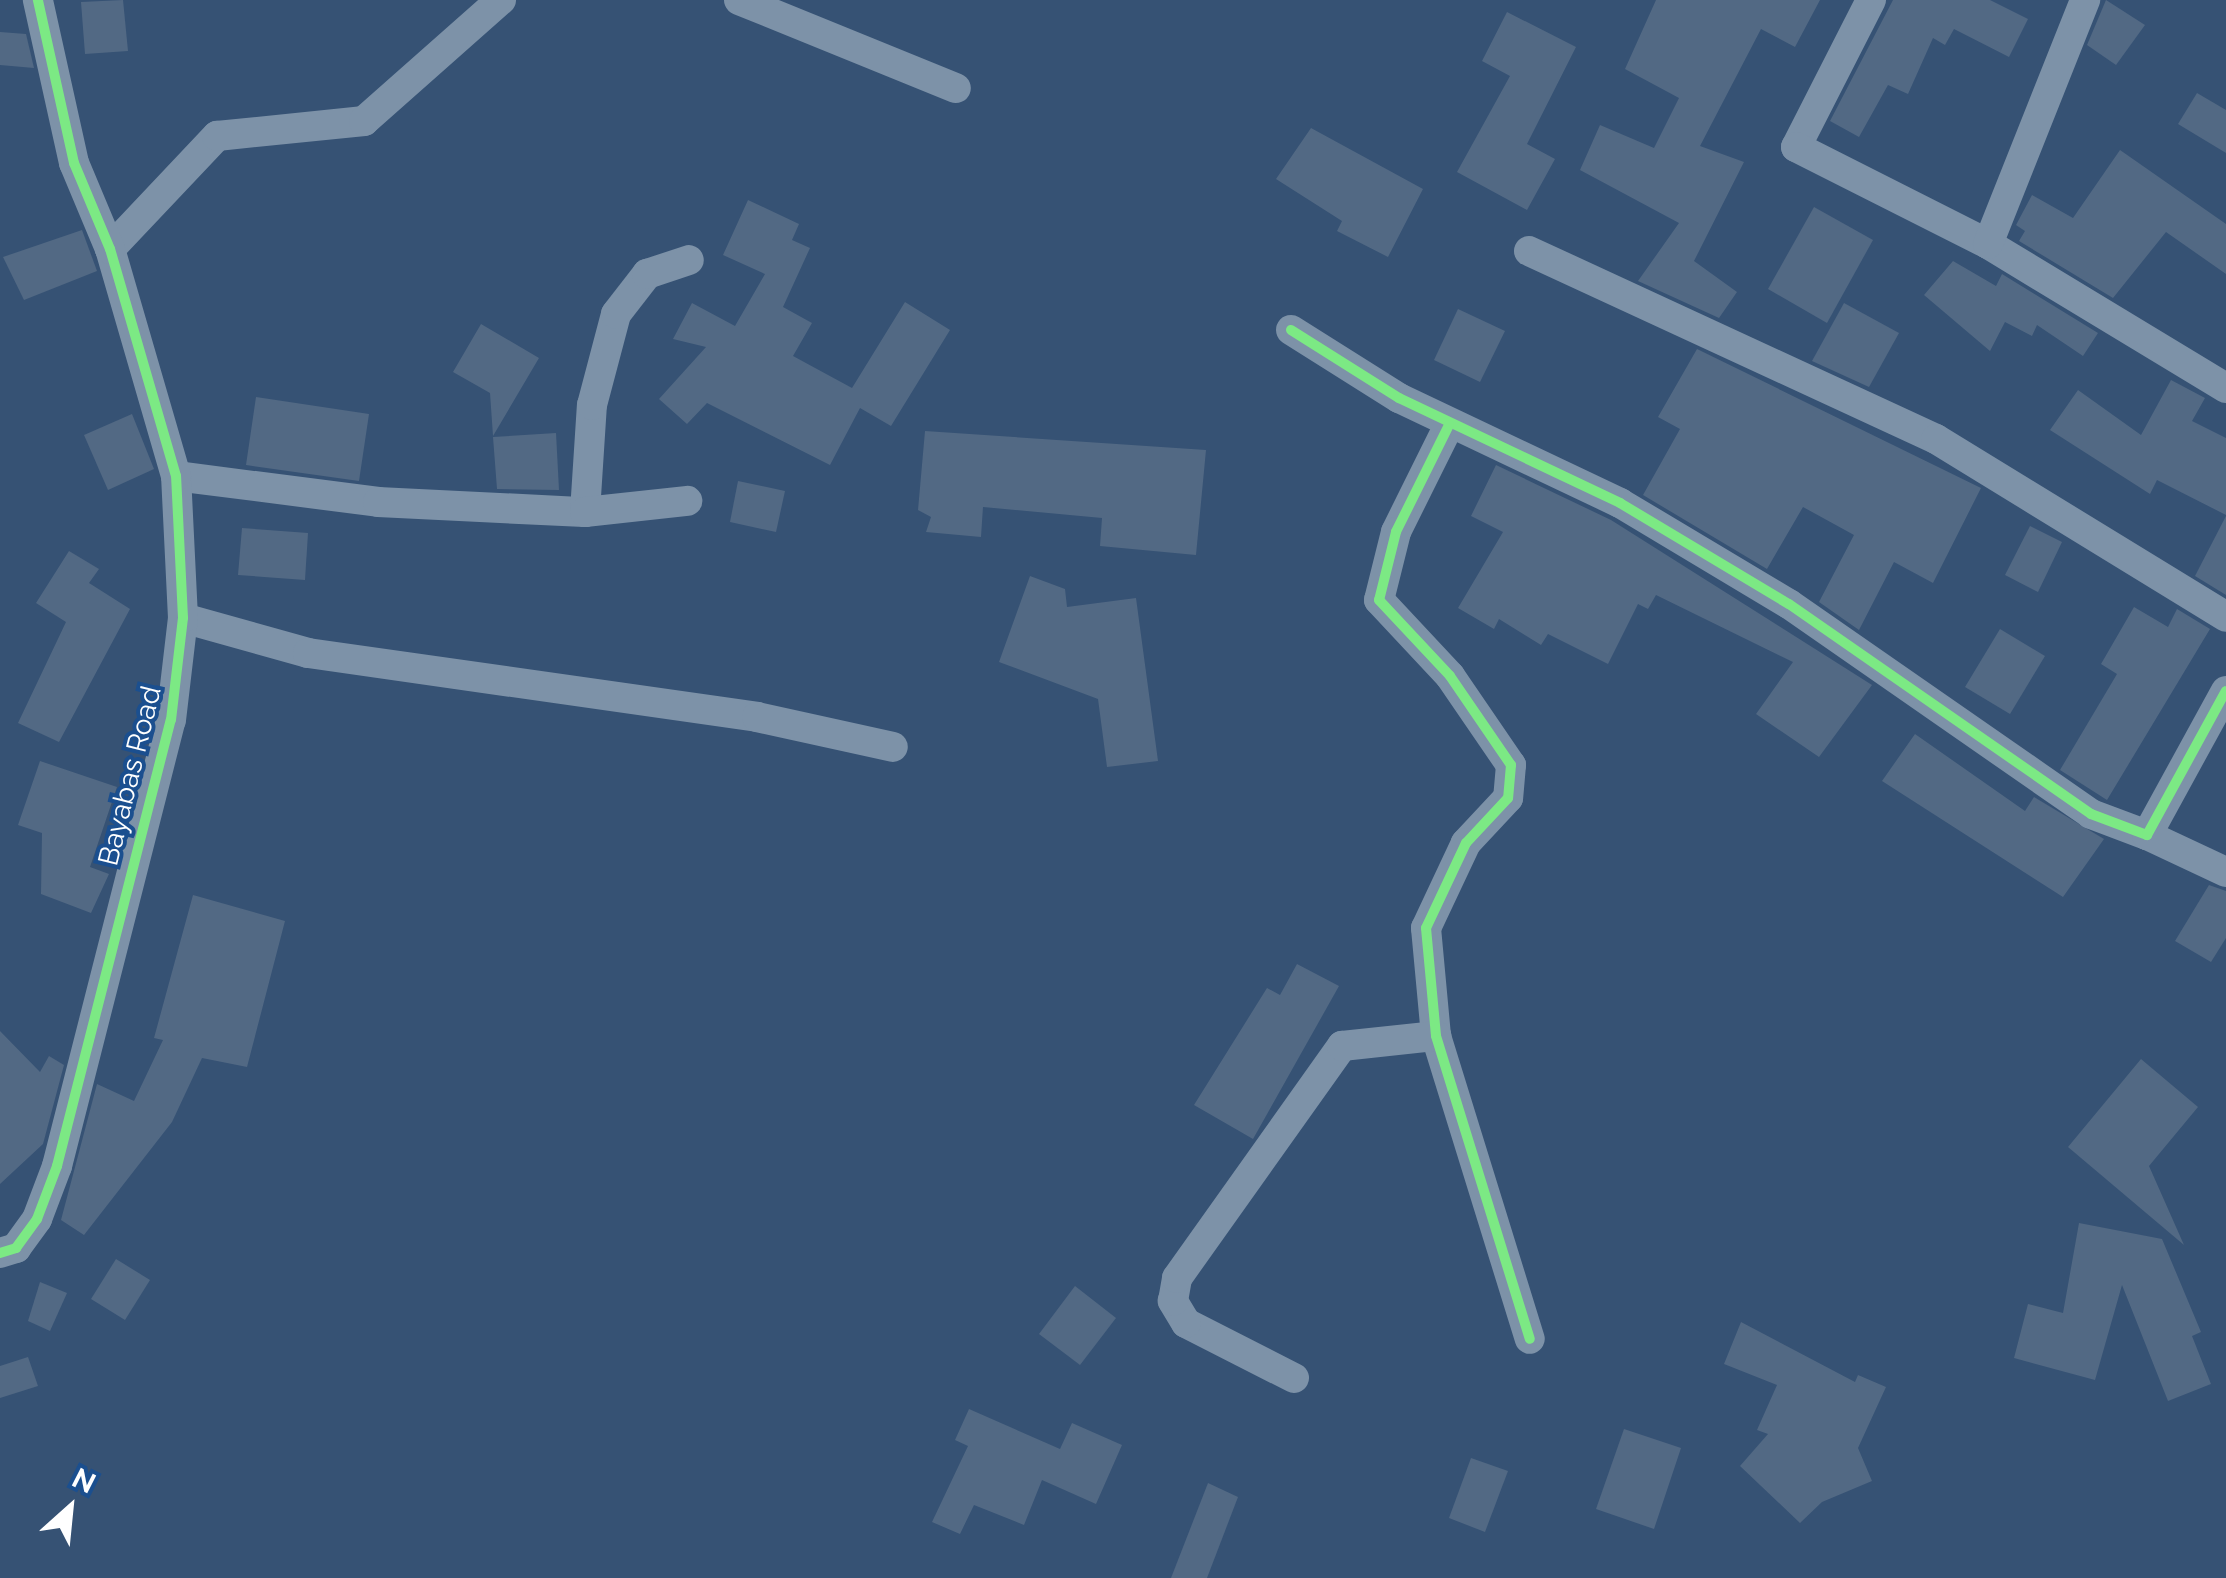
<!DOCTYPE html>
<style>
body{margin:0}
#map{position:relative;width:2226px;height:1578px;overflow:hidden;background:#365274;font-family:Raleway,sans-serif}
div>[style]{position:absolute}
.building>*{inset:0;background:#526984}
.street>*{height:30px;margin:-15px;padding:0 15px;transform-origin:15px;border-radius:15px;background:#7d92a8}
.cycleway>*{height:10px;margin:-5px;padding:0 5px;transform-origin:5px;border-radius:5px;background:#7ce984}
span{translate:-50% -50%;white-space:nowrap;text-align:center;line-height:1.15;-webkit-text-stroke:8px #1b4f8f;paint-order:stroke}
.street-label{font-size:28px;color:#fff}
.north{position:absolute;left:20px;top:1458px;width:100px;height:100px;-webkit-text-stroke:8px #1b4f8f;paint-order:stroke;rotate:27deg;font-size:28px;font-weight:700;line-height:40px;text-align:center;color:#fff}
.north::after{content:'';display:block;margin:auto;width:35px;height:45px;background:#fff;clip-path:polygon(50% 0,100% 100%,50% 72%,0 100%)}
</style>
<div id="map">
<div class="building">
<i style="clip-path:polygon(123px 0,128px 51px,85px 54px,81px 2px)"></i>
<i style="clip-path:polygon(1656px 0,1820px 0,1795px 47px,1761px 29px,1700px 146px,1744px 162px,1694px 261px,1737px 292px,1719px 318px,1638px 281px,1679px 223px,1580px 170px,1600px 125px,1654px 148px,1679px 98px,1625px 69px)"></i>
<i style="clip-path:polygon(1893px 0,1990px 0,2028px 19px,2009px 57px,1954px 29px,1945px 45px,1933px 38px,1908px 94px,1888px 85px,1859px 137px,1830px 121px)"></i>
<i style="clip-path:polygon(2106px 0,2145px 25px,2116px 65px,2087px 45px)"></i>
<i style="clip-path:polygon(1507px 12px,1576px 47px,1527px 144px,1555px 159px,1527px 210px,1457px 172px,1510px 76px,1482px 61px)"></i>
<i style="clip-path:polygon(0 32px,26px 34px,34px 68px,0 65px)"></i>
<i style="clip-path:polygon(2197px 93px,2226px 110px,2226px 153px,2178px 124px)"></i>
<i style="clip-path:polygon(1311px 128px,1423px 189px,1388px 257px,1337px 231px,1342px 221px,1276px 179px)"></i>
<i style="clip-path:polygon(2120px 150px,2226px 224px,2226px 274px,2166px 232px,2113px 298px,2019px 241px,2025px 231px,2016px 225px,2032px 195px,2073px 218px)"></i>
<i style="clip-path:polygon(748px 200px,799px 224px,792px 240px,810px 248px,783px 307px,812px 323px,793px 356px,852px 388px,905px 302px,950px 330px,891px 426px,860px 408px,830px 465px,707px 403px,687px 424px,659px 399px,706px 347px,673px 339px,692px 303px,735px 326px,765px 274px,723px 255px)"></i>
<i style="clip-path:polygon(1814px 207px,1873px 240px,1827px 323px,1768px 289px)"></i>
<i style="clip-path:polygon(82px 230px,97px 271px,24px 300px,3px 257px)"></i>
<i style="clip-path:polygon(1953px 261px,1996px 286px,2002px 274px,2098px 333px,2083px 356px,2037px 325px,2032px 336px,2005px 322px,1990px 351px,1924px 295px)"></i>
<i style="clip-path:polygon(1844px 303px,1899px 333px,1869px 387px,1812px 361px)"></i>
<i style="clip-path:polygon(1458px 309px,1505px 331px,1480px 382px,1434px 360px)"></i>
<i style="clip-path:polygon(481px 324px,539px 358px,493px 436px,490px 393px,453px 372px)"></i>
<i style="clip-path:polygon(1697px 349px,1981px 488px,1933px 583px,1894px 562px,1859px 630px,1819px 602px,1854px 535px,1803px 507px,1767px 569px,1643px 495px,1680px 429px,1658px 417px)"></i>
<i style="clip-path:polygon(2171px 380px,2205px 398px,2192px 421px,2226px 438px,2226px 515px,2157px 480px,2150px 494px,2050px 430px,2078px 390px,2141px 435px)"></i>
<i style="clip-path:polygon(256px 397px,369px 414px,359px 481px,246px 465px)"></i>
<i style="clip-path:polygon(132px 414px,154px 469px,108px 490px,84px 435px)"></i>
<i style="clip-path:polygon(925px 431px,1206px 450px,1196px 555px,1100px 546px,1102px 518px,983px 507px,981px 537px,926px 532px,931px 517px,918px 510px)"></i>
<i style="clip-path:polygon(556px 433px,559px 490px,497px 489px,493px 437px)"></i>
<i style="clip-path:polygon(1496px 465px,1611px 520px,1872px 685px,1819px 757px,1756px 714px,1793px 662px,1656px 595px,1648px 609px,1638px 604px,1608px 664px,1548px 634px,1541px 645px,1499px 619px,1494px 629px,1458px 608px,1503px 532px,1471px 516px)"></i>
<i style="clip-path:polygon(738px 481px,785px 491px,776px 532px,730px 522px)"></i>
<i style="clip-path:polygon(2226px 516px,2226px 595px,2195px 576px)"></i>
<i style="clip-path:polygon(2030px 526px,2062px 542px,2038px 592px,2005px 575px)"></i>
<i style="clip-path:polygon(242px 528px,308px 533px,305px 580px,238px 575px)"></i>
<i style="clip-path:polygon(69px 551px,99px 569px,89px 583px,130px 609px,59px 742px,18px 723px,66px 622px,36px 603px)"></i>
<i style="clip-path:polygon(1030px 576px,1065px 589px,1067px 607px,1136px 598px,1158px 761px,1107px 767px,1098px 699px,999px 662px)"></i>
<i style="clip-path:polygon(2134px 607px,2168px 627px,2177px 609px,2210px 629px,2107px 800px,2060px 770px,2117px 674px,2101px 664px)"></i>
<i style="clip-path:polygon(2000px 629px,2045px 656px,2010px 714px,1965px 687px)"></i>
<i style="clip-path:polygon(1915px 734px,2025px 811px,2034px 797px,2104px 839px,2063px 897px,1882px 781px)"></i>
<i style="clip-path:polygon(40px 761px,117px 787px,90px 867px,109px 874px,91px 913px,41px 894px,42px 833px,18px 825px)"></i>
<i style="clip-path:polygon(2209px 885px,2226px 891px,2226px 938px,2211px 962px,2175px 941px)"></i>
<i style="clip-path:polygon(193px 895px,285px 921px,247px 1067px,202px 1058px,172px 1122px,84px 1235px,61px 1220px,97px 1084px,134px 1101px,163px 1040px,154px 1038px)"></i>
<i style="clip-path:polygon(1297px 964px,1339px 986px,1253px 1139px,1194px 1105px,1267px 988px,1280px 995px)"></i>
<i style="clip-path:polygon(0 1031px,40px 1072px,49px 1056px,64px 1065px,43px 1144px,0 1184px)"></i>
<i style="clip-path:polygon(2141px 1059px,2198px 1107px,2149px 1166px,2184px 1245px,2068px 1147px)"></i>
<i style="clip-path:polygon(2079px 1223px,2162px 1239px,2201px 1332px,2192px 1336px,2211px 1384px,2168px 1401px,2122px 1285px,2095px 1380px,2014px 1358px,2028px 1304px,2063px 1313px)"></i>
<i style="clip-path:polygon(116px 1259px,150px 1280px,125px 1320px,91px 1299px)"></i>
<i style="clip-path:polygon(40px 1282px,67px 1293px,50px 1331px,28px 1321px)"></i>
<i style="clip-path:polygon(1075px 1286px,1116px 1318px,1080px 1365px,1039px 1334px)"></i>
<i style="clip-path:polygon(1741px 1322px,1855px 1382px,1858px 1375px,1886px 1387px,1858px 1448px,1872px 1481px,1822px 1502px,1800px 1523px,1740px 1466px,1768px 1434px,1757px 1430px,1777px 1385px,1724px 1364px)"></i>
<i style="clip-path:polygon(28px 1357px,38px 1386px,0 1398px,0 1366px)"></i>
<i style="clip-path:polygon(969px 1409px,1060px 1449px,1072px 1423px,1122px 1445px,1096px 1504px,1042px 1480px,1024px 1525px,974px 1505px,960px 1534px,932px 1522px,968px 1446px,955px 1440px)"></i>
<i style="clip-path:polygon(1624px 1429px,1681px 1448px,1654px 1529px,1596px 1509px)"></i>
<i style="clip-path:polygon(1471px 1458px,1508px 1471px,1485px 1532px,1449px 1518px)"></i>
<i style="clip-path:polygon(1208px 1483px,1238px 1497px,1207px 1578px,1171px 1578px)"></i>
</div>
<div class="street">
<i style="left:739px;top:0;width:234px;rotate:22.1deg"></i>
<i style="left:1871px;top:0;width:165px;rotate:117deg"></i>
<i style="left:1796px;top:147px;width:215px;rotate:26.8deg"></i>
<i style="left:1988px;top:244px;width:278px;rotate:31.2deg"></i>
<i style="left:1988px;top:244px;width:263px;rotate:-68.3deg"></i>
<i style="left:110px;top:249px;width:156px;rotate:-46.6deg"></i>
<i style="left:217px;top:136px;width:148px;rotate:-5.8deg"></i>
<i style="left:364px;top:121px;width:183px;rotate:-41.5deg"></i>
<i style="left:1529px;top:251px;width:448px;rotate:24.8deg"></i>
<i style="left:1936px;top:439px;width:340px;rotate:31.5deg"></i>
<i style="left:1291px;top:330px;width:128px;rotate:32.2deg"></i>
<i style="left:1399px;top:398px;width:245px;rotate:25.4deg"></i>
<i style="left:1620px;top:503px;width:197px;rotate:30.9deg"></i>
<i style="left:1789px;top:604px;width:368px;rotate:34.8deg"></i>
<i style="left:2091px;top:814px;width:60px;rotate:20.6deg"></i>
<i style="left:2147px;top:835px;width:164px;rotate:-61.3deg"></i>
<i style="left:1449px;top:425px;width:119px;rotate:116.4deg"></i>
<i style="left:1396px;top:532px;width:70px;rotate:104deg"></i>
<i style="left:1379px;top:600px;width:104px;rotate:46.9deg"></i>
<i style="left:1450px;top:676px;width:108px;rotate:55.6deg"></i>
<i style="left:1511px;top:765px;width:33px;rotate:95deg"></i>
<i style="left:1508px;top:798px;width:62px;rotate:133deg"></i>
<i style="left:1466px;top:843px;width:94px;rotate:115.2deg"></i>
<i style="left:1426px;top:928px;width:108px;rotate:84.7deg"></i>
<i style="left:1436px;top:1036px;width:317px;rotate:72.8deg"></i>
<i style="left:176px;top:476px;width:204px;rotate:7.3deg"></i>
<i style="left:378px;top:502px;width:207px;rotate:2.8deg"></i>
<i style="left:585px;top:512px;width:107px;rotate:-86.3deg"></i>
<i style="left:592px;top:405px;width:94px;rotate:-75.2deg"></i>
<i style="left:616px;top:314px;width:51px;rotate:-52.2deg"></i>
<i style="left:647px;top:274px;width:44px;rotate:-18.4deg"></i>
<i style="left:585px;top:512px;width:103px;rotate:-6.2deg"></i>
<i style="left:183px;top:618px;width:130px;rotate:15.6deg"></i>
<i style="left:308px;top:653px;width:454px;rotate:8.1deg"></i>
<i style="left:757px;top:717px;width:139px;rotate:12.4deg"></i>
<i style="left:2147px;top:835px;width:87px;rotate:25.1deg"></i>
<i style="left:0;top:1253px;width:17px;rotate:-17deg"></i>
<i style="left:16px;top:1248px;width:36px;rotate:-54deg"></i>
<i style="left:37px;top:1219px;width:57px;rotate:-69.3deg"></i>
<i style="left:57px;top:1166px;width:460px;rotate:-75.7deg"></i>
<i style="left:171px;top:720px;width:103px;rotate:-83.3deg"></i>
<i style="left:183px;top:618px;width:142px;rotate:-92.8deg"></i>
<i style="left:176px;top:476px;width:236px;rotate:-106.2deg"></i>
<i style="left:110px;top:249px;width:93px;rotate:-112.7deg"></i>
<i style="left:74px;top:163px;width:167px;rotate:-102.5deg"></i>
<i style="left:1294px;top:1378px;width:121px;rotate:-153deg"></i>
<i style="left:1186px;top:1323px;width:26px;rotate:-121deg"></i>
<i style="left:1173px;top:1301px;width:23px;rotate:-80deg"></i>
<i style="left:1177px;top:1278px;width:285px;rotate:-54.6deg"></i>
<i style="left:1342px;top:1046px;width:95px;rotate:-6.1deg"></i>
</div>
<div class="cycleway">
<i style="left:1291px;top:330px;width:128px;rotate:32.2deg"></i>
<i style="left:1399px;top:398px;width:245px;rotate:25.4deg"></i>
<i style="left:1620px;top:503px;width:197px;rotate:30.9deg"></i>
<i style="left:1789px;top:604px;width:368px;rotate:34.8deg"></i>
<i style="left:2091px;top:814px;width:60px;rotate:20.6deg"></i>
<i style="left:2147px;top:835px;width:164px;rotate:-61.3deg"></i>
<i style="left:1449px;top:425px;width:119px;rotate:116.4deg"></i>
<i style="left:1396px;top:532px;width:70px;rotate:104deg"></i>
<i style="left:1379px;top:600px;width:104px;rotate:46.9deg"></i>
<i style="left:1450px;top:676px;width:108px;rotate:55.6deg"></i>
<i style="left:1511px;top:765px;width:33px;rotate:95deg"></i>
<i style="left:1508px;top:798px;width:62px;rotate:133deg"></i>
<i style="left:1466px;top:843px;width:94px;rotate:115.2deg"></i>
<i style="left:1426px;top:928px;width:108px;rotate:84.7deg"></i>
<i style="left:1436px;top:1036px;width:317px;rotate:72.8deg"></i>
<i style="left:0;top:1253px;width:17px;rotate:-17deg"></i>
<i style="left:16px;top:1248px;width:36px;rotate:-54deg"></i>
<i style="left:37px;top:1219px;width:57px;rotate:-69.3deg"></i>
<i style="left:57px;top:1166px;width:460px;rotate:-75.7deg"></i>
<i style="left:171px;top:720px;width:103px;rotate:-83.3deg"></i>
<i style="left:183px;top:618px;width:142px;rotate:-92.8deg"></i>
<i style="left:176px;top:476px;width:236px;rotate:-106.2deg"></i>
<i style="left:110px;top:249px;width:93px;rotate:-112.7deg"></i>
<i style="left:74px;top:163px;width:167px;rotate:-102.5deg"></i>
</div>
<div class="street-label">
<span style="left:130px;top:776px;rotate:-76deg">Bayabas Road</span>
</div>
<div class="north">N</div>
</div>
